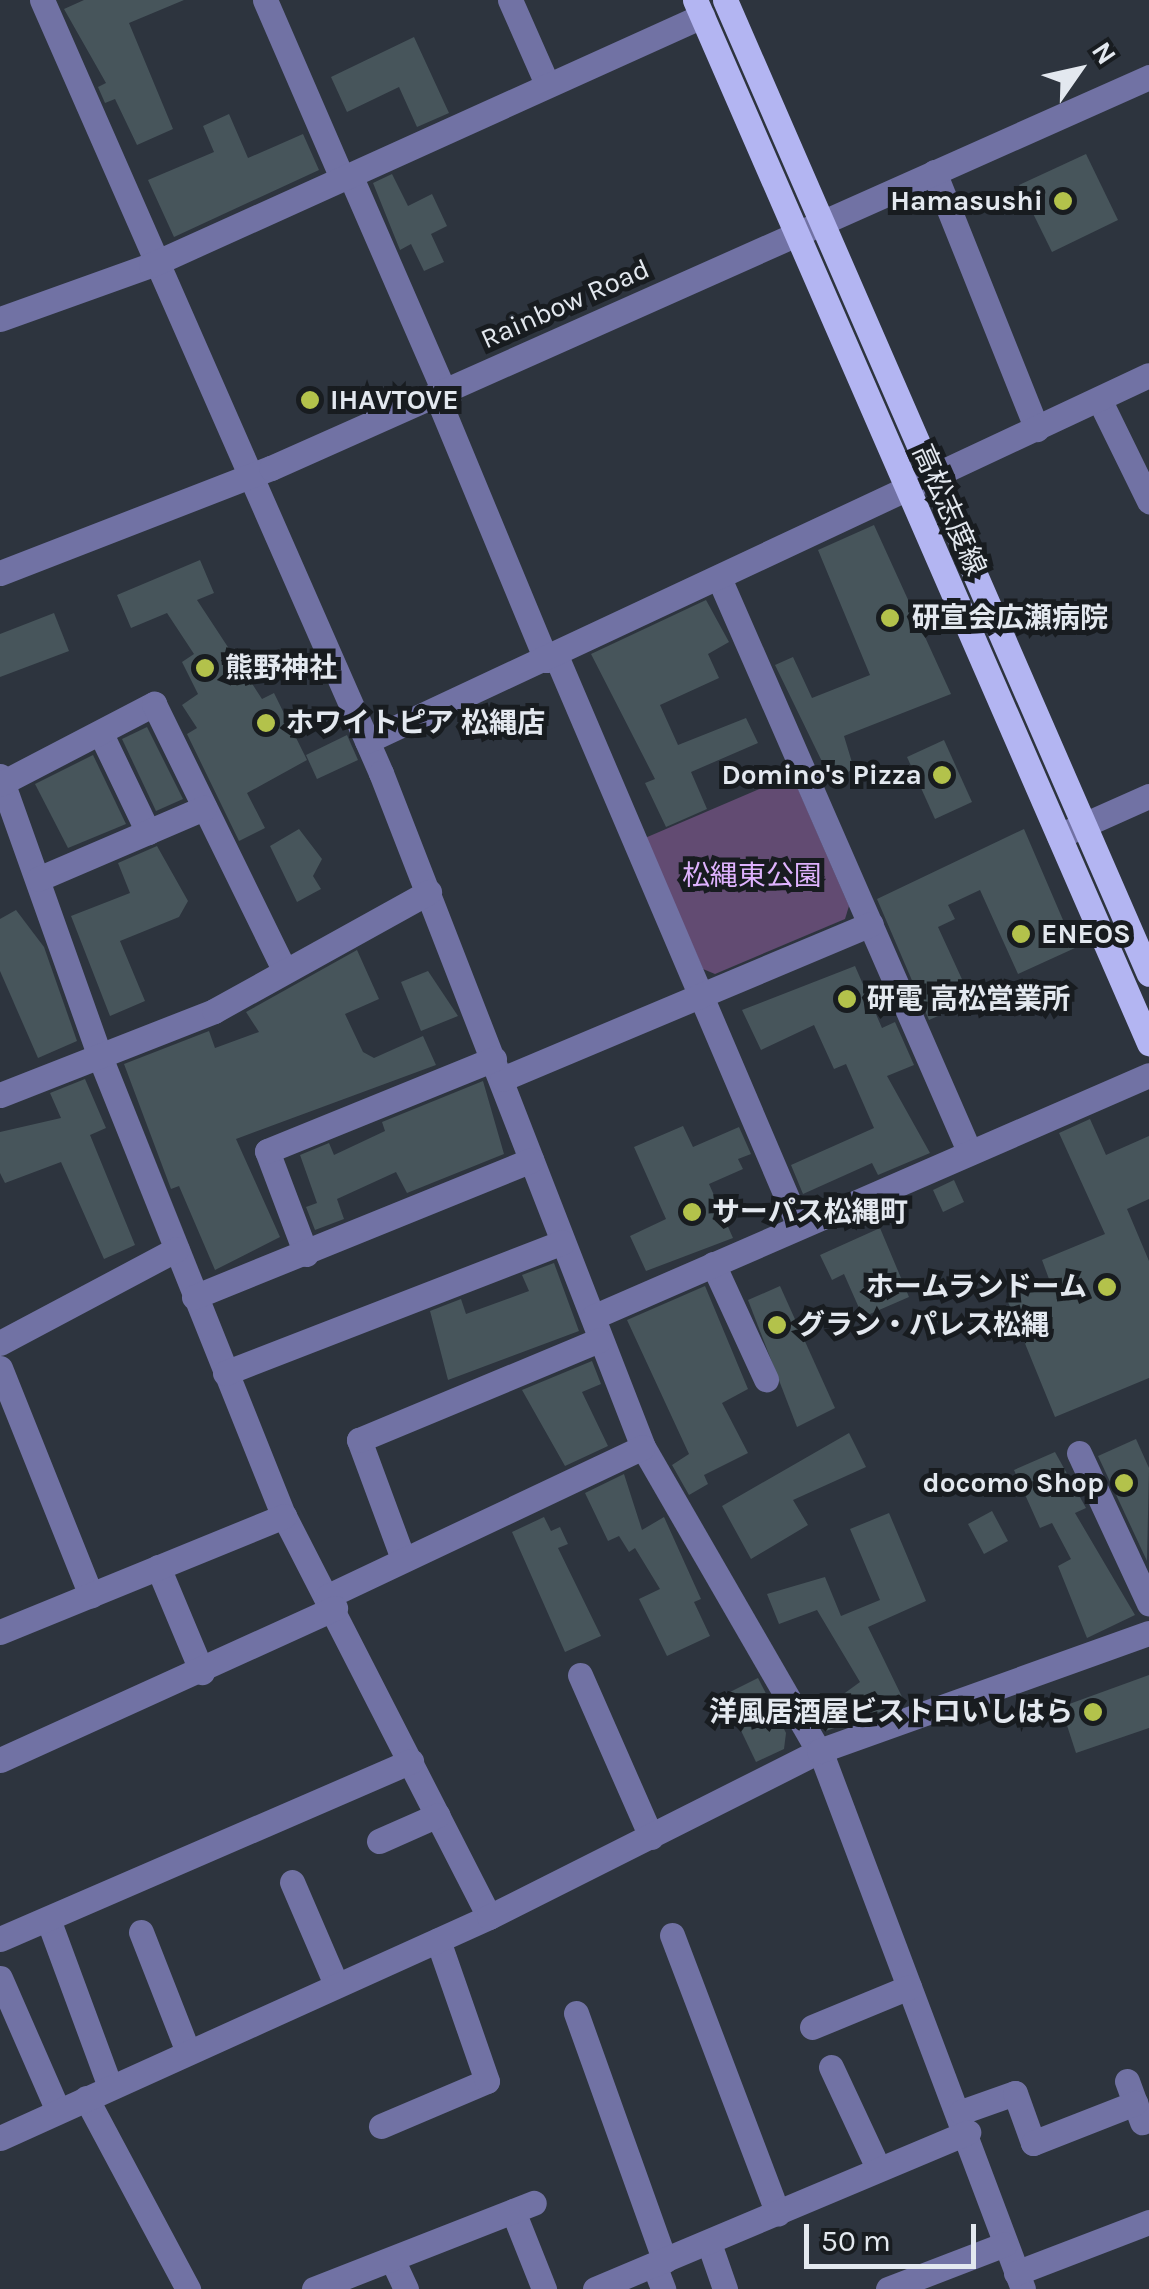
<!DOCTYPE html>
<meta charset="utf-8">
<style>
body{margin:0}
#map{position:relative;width:1149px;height:2289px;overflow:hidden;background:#2d343e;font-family:Karla,"Noto Sans JP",sans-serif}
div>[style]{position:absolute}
.green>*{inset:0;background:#624b72}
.building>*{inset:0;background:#47555b}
.minor>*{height:25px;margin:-12.5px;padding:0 12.5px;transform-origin:12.5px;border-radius:12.5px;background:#7172a4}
.major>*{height:25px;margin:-12.5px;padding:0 12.5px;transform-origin:12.5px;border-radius:12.5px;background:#b3b5f2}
.dots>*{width:28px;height:28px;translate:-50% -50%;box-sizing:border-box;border:5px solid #181c20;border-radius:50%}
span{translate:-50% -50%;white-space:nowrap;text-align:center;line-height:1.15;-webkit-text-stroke:10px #181c20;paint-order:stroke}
.poi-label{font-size:28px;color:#e3e8ef;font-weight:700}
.right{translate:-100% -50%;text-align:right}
.left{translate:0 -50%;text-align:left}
.street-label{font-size:28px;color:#e3e8ef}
.park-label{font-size:28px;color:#deb2fd}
.north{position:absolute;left:1029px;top:20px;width:100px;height:100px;-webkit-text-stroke:8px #181c20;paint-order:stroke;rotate:56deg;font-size:28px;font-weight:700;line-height:40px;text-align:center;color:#e3e8ef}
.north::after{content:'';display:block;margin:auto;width:35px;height:45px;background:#e3e8ef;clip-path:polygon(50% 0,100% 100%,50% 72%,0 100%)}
.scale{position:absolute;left:804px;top:2224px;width:172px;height:45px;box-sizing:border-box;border:5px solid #e3e8ef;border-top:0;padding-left:12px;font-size:30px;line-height:35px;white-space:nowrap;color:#e3e8ef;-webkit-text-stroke:8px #181c20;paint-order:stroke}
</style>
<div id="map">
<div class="green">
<i style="clip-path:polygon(792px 775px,849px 906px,845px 919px,715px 974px,703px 969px,645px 838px)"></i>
</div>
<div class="building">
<i style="clip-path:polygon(84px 0,184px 0,129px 23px,173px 129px,137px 145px,115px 99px,105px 103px,98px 87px,106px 83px,64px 9px)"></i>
<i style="clip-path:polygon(414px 37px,449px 113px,417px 127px,399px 87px,347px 112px,331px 77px)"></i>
<i style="clip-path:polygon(229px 114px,248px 158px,303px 134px,319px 170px,174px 237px,148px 180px,214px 152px,203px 126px)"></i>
<i style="clip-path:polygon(1086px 154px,1118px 220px,1052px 252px,1019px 185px)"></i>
<i style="clip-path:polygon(392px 174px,408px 206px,432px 194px,447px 226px,431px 234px,444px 262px,424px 271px,411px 244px,400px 250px,373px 183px)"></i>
<i style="clip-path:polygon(874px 525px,951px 694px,844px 736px,854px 769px,831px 780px,775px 665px,793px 657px,812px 698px,870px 675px,818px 550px)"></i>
<i style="clip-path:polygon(200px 560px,214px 593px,197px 600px,262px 699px,274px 693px,307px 760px,247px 793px,265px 828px,239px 841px,187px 734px,197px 728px,182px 705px,198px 694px,182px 662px,194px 654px,167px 613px,131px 628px,117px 595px)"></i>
<i style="clip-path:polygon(706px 600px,729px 642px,708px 654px,719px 678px,660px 705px,678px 745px,746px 718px,758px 743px,691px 772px,707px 809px,666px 827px,645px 783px,655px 779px,591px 654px)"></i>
<i style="clip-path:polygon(54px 613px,69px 651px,0 677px,0 634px)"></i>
<i style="clip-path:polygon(147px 727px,183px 799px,156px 811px,122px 739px)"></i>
<i style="clip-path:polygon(347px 735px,358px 760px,317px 779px,306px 755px)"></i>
<i style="clip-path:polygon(944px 740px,972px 802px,935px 819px,907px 757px)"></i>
<i style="clip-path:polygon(93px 755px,126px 824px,68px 848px,35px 784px)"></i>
<i style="clip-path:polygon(299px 829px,322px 859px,313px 876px,321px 889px,297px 902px,270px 846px)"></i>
<i style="clip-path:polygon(1024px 829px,1075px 948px,1018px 974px,980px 890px,948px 905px,955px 919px,938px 927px,972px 1001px,929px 1020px,877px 899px)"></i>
<i style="clip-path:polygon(157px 846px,188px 901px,179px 917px,120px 941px,145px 1001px,110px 1016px,71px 916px,130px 893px,118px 863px)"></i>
<i style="clip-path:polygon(16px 910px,44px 947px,77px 1041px,38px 1058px,0 971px,0 919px)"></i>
<i style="clip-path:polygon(357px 950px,379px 999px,345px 1014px,363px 1052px,374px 1058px,423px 1036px,436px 1065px,236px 1139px,280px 1237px,215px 1270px,179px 1186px,171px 1189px,124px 1064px,209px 1031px,215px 1048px,259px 1032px,246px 1012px)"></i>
<i style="clip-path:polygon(855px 966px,882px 1028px,895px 1022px,914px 1065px,887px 1076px,930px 1153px,878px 1175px,872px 1163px,803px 1194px,791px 1165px,874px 1128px,846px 1064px,834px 1069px,814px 1025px,761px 1050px,742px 1010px)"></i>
<i style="clip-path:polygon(428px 971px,458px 1016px,421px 1031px,401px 982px)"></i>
<i style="clip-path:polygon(85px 1079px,106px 1128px,90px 1135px,135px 1245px,104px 1259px,61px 1162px,5px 1183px,0 1173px,0 1132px,61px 1118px,50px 1093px)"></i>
<i style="clip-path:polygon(483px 1081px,504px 1154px,407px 1193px,396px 1172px,337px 1199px,344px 1219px,315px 1230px,306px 1207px,317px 1203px,300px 1155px,329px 1143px,334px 1155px,385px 1131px,382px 1122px)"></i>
<i style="clip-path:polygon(1090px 1119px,1106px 1155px,1149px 1136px,1149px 1199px,1127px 1209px,1149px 1261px,1149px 1378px,1055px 1417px,1006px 1297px,1049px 1279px,1042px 1260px,1105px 1234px,1059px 1133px)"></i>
<i style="clip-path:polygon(683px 1126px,693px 1147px,739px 1127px,751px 1154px,738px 1159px,743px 1169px,709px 1184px,733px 1238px,646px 1271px,630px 1236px,666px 1219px,634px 1147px)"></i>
<i style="clip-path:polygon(954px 1180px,964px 1202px,943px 1212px,933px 1190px)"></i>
<i style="clip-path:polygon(880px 1228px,909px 1297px,863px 1317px,844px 1274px,832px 1280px,820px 1255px)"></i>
<i style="clip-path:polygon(554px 1263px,579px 1331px,448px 1380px,430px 1311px,461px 1299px,466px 1314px,529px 1291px,522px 1275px)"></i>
<i style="clip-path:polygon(705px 1286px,748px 1389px,722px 1403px,748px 1453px,704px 1475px,708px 1484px,689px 1495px,672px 1465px,689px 1454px,627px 1320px)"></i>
<i style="clip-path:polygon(780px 1286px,835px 1408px,797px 1427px,748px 1300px)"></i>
<i style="clip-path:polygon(592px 1361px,601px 1384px,582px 1392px,608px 1446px,565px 1466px,522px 1390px)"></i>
<i style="clip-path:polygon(849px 1433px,866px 1467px,793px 1500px,808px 1525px,751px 1559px,722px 1506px)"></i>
<i style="clip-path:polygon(1136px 1439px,1149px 1468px,1147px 1561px,1098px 1456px)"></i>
<i style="clip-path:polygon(1055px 1452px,1086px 1508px,1075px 1513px,1135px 1615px,1087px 1638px,1058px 1566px,1071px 1559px,1052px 1523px,1040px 1528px,1014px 1470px)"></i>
<i style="clip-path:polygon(624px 1474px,642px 1530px,664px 1517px,701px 1599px,694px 1602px,710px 1636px,667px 1656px,639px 1599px,660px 1589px,635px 1548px,629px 1552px,619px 1536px,608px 1541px,585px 1493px)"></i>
<i style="clip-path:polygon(992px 1511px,1008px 1541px,984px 1554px,968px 1524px)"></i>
<i style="clip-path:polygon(889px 1513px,926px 1601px,868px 1627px,905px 1703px,826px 1731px,816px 1714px,860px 1682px,817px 1610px,779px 1624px,767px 1594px,825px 1577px,841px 1616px,880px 1600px,850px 1529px)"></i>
<i style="clip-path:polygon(544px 1517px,551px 1531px,560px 1527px,568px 1544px,558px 1548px,601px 1636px,565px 1652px,512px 1532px)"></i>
<i style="clip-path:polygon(1149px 1675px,1149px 1728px,1076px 1753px,1061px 1707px)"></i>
<i style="clip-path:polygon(758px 1678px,786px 1733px,784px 1749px,756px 1762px,724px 1695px)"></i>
</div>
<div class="minor">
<i style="left:42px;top:0;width:844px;rotate:66.32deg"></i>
<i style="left:381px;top:773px;width:723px;rotate:68.76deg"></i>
<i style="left:643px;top:1447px;width:362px;rotate:60deg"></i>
<i style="left:824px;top:1761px;width:564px;rotate:69.35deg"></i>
<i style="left:265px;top:0;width:194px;rotate:66.6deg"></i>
<i style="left:510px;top:0;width:92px;rotate:66.2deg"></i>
<i style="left:934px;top:172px;width:277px;rotate:68.2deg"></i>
<i style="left:350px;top:175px;width:236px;rotate:66.5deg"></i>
<i style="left:0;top:319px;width:160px;rotate:-19.7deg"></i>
<i style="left:151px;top:265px;width:605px;rotate:-24.32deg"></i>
<i style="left:436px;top:394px;width:288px;rotate:67.5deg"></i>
<i style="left:1099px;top:399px;width:114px;rotate:63.9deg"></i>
<i style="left:0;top:573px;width:291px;rotate:-21.2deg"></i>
<i style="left:271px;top:468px;width:961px;rotate:-24deg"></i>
<i style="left:719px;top:578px;width:627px;rotate:66.42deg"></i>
<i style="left:556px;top:656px;width:620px;rotate:66.91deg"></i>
<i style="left:101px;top:734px;width:109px;rotate:64.4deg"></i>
<i style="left:367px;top:741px;width:863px;rotate:-25.08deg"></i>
<i style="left:0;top:776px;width:298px;rotate:70.4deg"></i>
<i style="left:100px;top:1057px;width:495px;rotate:68.2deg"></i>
<i style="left:284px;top:1516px;width:450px;rotate:62.9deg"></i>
<i style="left:0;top:784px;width:174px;rotate:-27.5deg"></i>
<i style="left:154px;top:704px;width:295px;rotate:63.9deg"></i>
<i style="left:1059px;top:836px;width:98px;rotate:-24deg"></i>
<i style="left:38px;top:879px;width:181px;rotate:-23.2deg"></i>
<i style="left:502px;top:1079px;width:400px;rotate:-22.8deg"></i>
<i style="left:0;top:1095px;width:230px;rotate:-21.4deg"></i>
<i style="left:214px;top:1011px;width:246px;rotate:-29deg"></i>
<i style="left:306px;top:1254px;width:110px;rotate:-110.7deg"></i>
<i style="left:267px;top:1151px;width:245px;rotate:-22.1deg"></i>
<i style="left:713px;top:1264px;width:127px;rotate:65.3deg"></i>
<i style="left:194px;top:1297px;width:364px;rotate:-22.1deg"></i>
<i style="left:593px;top:1317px;width:606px;rotate:-23.52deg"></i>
<i style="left:0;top:1343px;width:200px;rotate:-28deg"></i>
<i style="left:0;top:1368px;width:245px;rotate:68.2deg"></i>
<i style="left:225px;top:1373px;width:362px;rotate:-21.2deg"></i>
<i style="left:1079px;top:1453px;width:166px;rotate:65.1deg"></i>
<i style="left:402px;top:1556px;width:124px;rotate:-110.3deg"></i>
<i style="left:359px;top:1440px;width:260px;rotate:-22.6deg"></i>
<i style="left:158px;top:1567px;width:114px;rotate:67.3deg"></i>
<i style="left:328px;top:1596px;width:348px;rotate:-25.3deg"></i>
<i style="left:0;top:1632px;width:307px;rotate:-22.2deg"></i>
<i style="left:580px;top:1675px;width:177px;rotate:66.3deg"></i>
<i style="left:0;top:1760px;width:368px;rotate:-24.4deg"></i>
<i style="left:379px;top:1841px;width:64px;rotate:-23.8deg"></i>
<i style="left:292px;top:1882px;width:111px;rotate:66.7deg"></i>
<i style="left:48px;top:1919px;width:179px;rotate:69.7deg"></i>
<i style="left:141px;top:1932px;width:129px;rotate:68.6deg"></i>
<i style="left:672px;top:1935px;width:298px;rotate:69.2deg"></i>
<i style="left:0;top:1939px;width:448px;rotate:-23.4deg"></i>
<i style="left:0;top:1978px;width:145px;rotate:66.4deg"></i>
<i style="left:576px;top:2013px;width:263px;rotate:70.3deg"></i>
<i style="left:812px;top:2027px;width:105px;rotate:-22.4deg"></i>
<i style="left:831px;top:2067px;width:111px;rotate:65deg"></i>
<i style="left:1127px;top:2081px;width:44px;rotate:69.9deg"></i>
<i style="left:86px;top:2098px;width:217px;rotate:61.9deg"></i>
<i style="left:961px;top:2112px;width:57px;rotate:-19.4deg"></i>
<i style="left:1015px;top:2093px;width:53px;rotate:70.2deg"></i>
<i style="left:1033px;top:2143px;width:110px;rotate:-21.4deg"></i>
<i style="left:381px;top:2126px;width:115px;rotate:-23deg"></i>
<i style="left:487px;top:2081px;width:149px;rotate:-109.2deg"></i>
<i style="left:0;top:2138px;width:537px;rotate:-24.32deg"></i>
<i style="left:489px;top:1917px;width:369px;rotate:-26.7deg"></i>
<i style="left:819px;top:1751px;width:350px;rotate:-19.7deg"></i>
<i style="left:513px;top:2211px;width:84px;rotate:68.3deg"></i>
<i style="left:709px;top:2243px;width:49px;rotate:70.8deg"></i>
<i style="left:392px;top:2259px;width:33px;rotate:65deg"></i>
<i style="left:654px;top:2265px;width:26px;rotate:69deg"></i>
<i style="left:1016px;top:2273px;width:142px;rotate:-21deg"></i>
<i style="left:314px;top:2289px;width:236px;rotate:-21.4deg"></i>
<i style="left:595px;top:2289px;width:405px;rotate:-22.8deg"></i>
<i style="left:888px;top:2289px;width:125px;rotate:-21deg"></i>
</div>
<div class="major">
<i style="left:695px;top:0;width:1138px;rotate:66.48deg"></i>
<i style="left:725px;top:0;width:1062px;rotate:66.48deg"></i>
</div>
<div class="dots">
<i style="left:1063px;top:201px;background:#b3c24b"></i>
<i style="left:310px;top:400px;background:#b3c24b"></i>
<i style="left:890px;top:618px;background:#b3c24b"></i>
<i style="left:205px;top:668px;background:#b3c24b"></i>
<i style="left:266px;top:723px;background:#b3c24b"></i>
<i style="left:942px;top:775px;background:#b3c24b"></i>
<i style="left:1021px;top:934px;background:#b3c24b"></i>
<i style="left:847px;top:999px;background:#b3c24b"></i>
<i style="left:692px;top:1212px;background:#b3c24b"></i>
<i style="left:1107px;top:1287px;background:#b3c24b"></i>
<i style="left:777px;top:1325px;background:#b3c24b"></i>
<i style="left:1124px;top:1483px;background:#b3c24b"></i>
<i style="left:1093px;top:1712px;background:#b3c24b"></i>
</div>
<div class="poi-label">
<span class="right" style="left:1043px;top:201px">Hamasushi</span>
<span class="left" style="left:330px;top:400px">IHAVTOVE</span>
<span class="left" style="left:912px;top:618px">研宣会広瀬病院</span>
<span class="left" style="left:225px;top:668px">熊野神社</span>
<span class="left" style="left:286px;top:723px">ホワイトピア 松縄店</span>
<span class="right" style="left:922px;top:775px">Domino's Pizza</span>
<span class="left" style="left:1041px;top:934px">ENEOS</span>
<span class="left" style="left:867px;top:999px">研電 高松営業所</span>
<span class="left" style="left:712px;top:1212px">サーパス松縄町</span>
<span class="right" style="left:1087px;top:1287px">ホームランドーム</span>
<span class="left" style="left:797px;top:1325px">グラン・パレス松縄</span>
<span class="right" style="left:1104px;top:1483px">docomo Shop</span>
<span class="right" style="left:1073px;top:1712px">洋風居酒屋ビストロいしはら</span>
</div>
<div class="street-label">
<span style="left:565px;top:304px;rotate:-24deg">Rainbow Road</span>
<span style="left:949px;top:510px;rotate:66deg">高松志度線</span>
</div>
<div class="park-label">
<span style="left:752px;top:876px">松縄東公園</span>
</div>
<div class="north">N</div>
<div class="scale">50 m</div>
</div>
